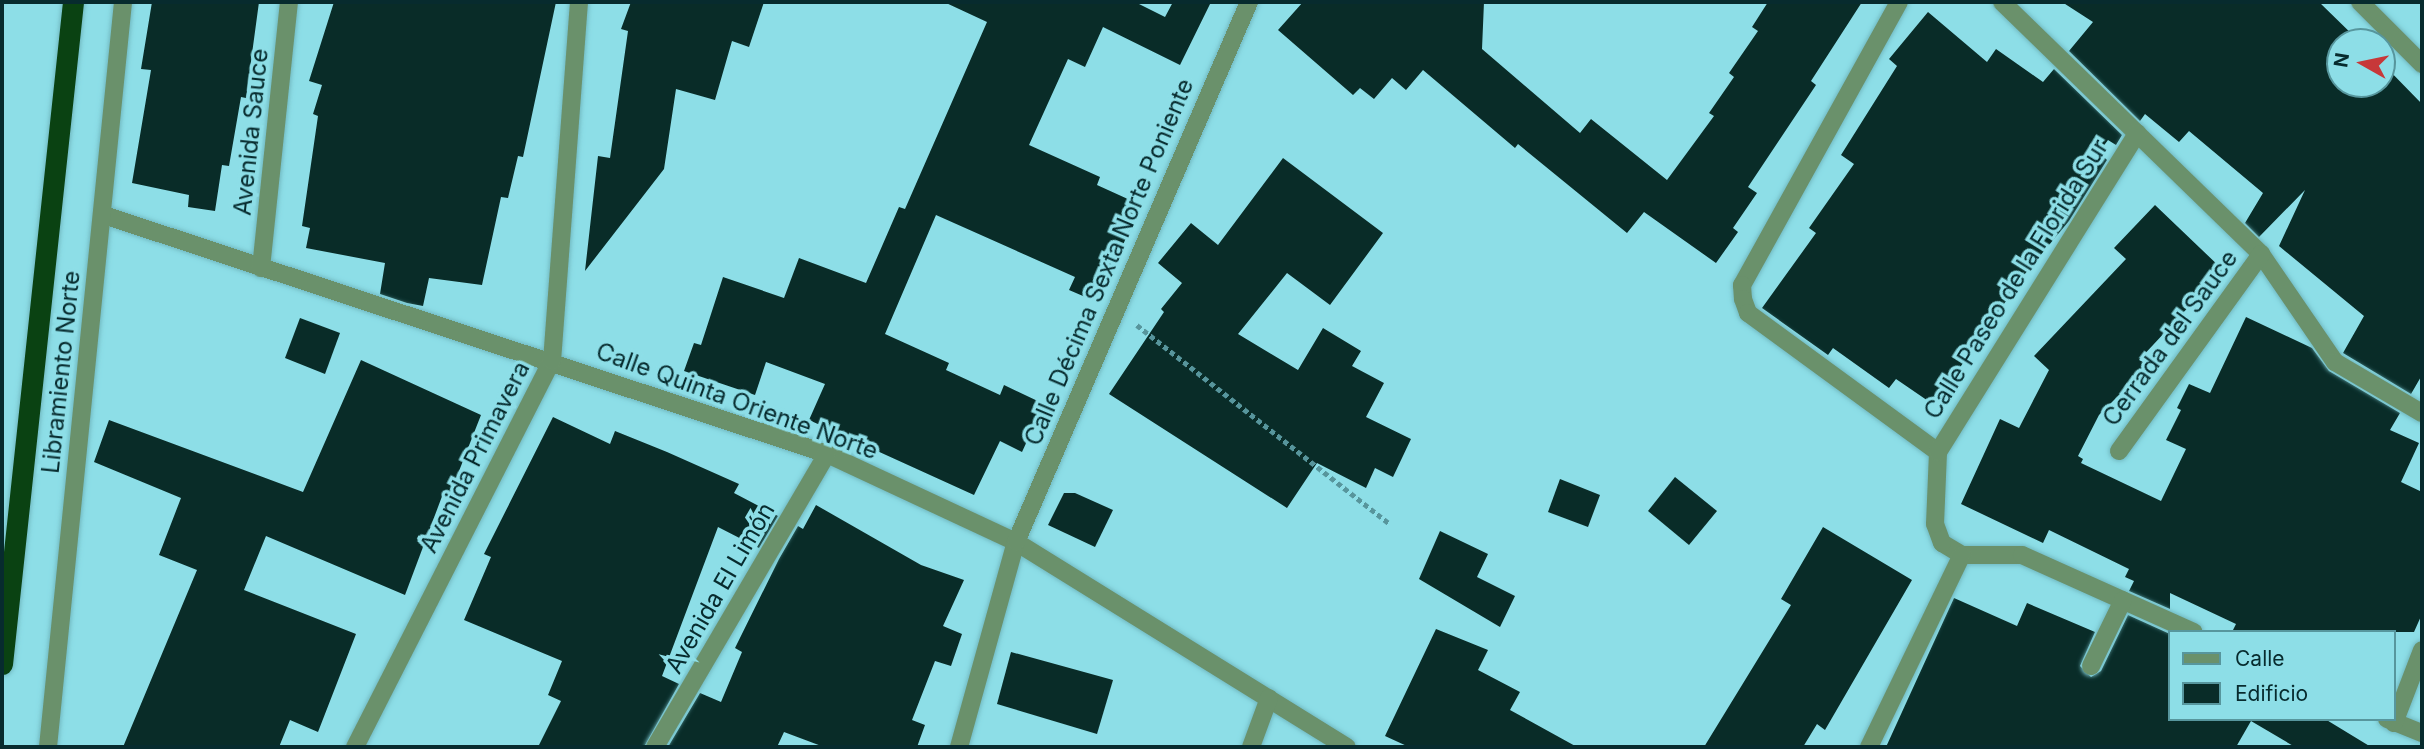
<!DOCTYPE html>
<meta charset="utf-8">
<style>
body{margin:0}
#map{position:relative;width:2424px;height:749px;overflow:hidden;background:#8ddee7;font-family:Inter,sans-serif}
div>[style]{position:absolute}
.building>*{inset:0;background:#092c28}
.path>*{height:4.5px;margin-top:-2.25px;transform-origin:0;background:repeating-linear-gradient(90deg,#57959c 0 5px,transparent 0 8.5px)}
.roads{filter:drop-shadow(0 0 2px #72bac2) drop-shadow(0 0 2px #72bac2)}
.minor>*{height:18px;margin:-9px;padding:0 9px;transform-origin:9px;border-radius:9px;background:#6a916b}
.highway>*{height:21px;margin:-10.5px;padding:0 10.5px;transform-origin:10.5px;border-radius:10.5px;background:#0a4212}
span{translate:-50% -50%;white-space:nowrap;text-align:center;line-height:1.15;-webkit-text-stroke:7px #8ddee7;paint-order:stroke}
.street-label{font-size:24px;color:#072b2e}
.frame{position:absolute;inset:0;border:4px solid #072b2e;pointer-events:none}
.legend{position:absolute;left:2168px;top:630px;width:228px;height:91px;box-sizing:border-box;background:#8ddee7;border:2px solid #57969d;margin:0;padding:9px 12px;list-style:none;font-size:21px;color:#072b2e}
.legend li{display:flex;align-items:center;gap:14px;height:35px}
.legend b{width:35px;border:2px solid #57969d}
.north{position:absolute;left:2326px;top:28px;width:70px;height:70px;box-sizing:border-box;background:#8ddee7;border:2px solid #57969d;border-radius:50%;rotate:279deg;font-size:19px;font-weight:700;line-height:28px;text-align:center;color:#072b2e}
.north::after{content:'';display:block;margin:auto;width:24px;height:32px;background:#c73839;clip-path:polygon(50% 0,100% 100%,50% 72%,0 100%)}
</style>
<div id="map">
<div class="building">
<i style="clip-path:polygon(152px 2px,259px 2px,246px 98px,241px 97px,229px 166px,222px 165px,215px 211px,188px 207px,189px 195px,132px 183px,151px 70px,141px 69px)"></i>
<i style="clip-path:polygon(334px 2px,556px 2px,523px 157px,518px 156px,508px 198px,501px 197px,482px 285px,429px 278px,423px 306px,407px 303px,380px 294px,385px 263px,306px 248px,310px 228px,302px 226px,318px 116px,313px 114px,322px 85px,309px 81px)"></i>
<i style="clip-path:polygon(631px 2px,764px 2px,749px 47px,732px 41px,715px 100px,676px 89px,664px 169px,585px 271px,598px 156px,610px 158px,628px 31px,621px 29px)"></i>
<i style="clip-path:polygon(944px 2px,1135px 2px,1165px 17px,1173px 2px,1211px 2px,1180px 65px,1103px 27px,1085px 67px,1068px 59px,1029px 145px,1100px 177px,1097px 185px,1141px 205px,1097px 302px,1069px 290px,1075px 277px,936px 215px,885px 334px,949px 363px,946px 370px,1000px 395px,1004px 385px,1044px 404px,1022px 452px,1000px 441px,974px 495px,809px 420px,825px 384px,766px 362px,755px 395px,684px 371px,694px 343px,701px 345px,723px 277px,784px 298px,799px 258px,866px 283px,899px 207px,905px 209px,987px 22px)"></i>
<i style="clip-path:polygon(1303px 2px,1484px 2px,1482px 49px,1580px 133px,1591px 119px,1667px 180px,1714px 116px,1709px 113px,1734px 77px,1729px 73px,1758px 31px,1752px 27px,1768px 2px,1862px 2px,1811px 81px,1816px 85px,1748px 187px,1757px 193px,1733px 228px,1738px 232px,1716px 263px,1644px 212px,1627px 233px,1518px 144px,1515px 148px,1423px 70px,1406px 90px,1392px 78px,1374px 99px,1360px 88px,1353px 95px,1278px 30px)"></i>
<i style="clip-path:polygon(2062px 2px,2319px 2px,2360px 42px,2340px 42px,2340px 84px,2382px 84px,2382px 63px,2422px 104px,2422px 375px,2411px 394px,2343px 353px,2364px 316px,2279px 246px,2305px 190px,2259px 237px,2245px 223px,2263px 193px,2189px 131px,2179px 142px,2145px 114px,2140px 121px,2069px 51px,2093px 22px)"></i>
<i style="clip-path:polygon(1928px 12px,1987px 62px,1996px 49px,2043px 82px,2054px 69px,2122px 135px,2116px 145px,2108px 140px,2099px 152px,2107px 160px,2069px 221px,2024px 275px,1934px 405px,1896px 379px,1889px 388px,1833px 348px,1828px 355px,1762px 308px,1816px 233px,1809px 228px,1854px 164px,1841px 155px,1897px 66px,1889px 59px)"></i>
<i style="clip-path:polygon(1283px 158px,1383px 233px,1330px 305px,1287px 273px,1238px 334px,1298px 370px,1323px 328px,1361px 351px,1352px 366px,1384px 383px,1366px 417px,1411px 439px,1393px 477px,1375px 468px,1366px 488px,1317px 463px,1287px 508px,1109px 394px,1164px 312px,1161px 309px,1182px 283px,1158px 263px,1191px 223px,1218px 245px)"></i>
<i style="clip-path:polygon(2155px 205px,2223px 270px,2139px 360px,2149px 365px,2099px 415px,2078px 456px,2083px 459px,2081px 463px,2161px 501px,2186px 449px,2166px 440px,2181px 410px,2177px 408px,2189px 384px,2210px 393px,2246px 317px,2312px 348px,2329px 371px,2400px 413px,2390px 430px,2419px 443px,2401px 482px,2422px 492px,2422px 614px,2414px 632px,2232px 632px,2236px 624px,2170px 593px,2170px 609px,2129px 591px,2134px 581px,2125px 577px,2129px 569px,2049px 530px,2043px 543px,1961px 504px,2000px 419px,2019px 428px,2049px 370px,2034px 356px,2126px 259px,2114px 248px)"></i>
<i style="clip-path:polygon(300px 318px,340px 333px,325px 374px,285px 358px)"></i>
<i style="clip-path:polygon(361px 360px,481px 415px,450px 494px,444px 491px,405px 595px,266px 536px,244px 590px,356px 634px,318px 732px,290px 720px,279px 747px,123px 747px,197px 570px,159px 555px,181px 498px,94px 462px,109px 420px,303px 492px)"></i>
<i style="clip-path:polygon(553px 417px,610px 444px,615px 431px,667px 452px,739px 484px,734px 493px,778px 516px,759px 548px,718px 527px,662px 676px,679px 684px,644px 747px,538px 747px,561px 701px,548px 695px,562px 661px,464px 620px,491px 557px,484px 554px)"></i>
<i style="clip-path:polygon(1675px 477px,1717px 511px,1689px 545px,1648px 511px)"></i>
<i style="clip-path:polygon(1560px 479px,1600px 495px,1588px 527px,1548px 512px)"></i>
<i style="clip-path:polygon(1064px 493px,1075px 493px,1113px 510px,1095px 547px,1048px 525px)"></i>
<i style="clip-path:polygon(816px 505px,921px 565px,964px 580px,943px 626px,962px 634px,951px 666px,935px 661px,912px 720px,925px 725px,917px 747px,824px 747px,784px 732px,777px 747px,668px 747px,700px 693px,721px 702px,742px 652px,735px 648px,779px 559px,798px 526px,803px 529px)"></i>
<i style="clip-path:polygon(1823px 527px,1912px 580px,1825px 730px,1817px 724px,1803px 747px,1704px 747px,1791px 605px,1781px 599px)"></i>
<i style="clip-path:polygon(1440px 531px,1488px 554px,1477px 577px,1515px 596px,1500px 627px,1419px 579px)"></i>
<i style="clip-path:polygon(1954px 598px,2017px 626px,2027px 603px,2095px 632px,2080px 666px,2091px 677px,2101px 671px,2128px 615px,2170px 634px,2170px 719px,2325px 719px,2371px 747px,2295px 747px,2251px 721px,2236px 747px,1886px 747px)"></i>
<i style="clip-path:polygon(1436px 629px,1488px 650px,1478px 670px,1520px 692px,1510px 710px,1577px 747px,1409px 747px,1385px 736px)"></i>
<i style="clip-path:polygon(1011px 652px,1113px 680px,1097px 734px,997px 704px)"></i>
</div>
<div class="path">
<i style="left:1137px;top:325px;width:320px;rotate:38.2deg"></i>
</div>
<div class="roads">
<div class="minor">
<i style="left:1899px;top:2px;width:324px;rotate:119deg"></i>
<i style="left:1742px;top:285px;width:14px;rotate:86deg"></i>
<i style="left:1743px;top:299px;width:15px;rotate:70deg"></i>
<i style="left:1748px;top:313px;width:235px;rotate:36.2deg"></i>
<i style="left:2002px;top:2px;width:361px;rotate:44.2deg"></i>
<i style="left:2261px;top:254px;width:131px;rotate:55.6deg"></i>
<i style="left:2335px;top:362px;width:101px;rotate:30.4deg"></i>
<i style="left:2360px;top:2px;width:88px;rotate:45deg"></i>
<i style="left:104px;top:215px;width:761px;rotate:18.29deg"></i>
<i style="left:827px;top:454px;width:208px;rotate:25deg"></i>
<i style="left:1016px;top:542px;width:389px;rotate:31.8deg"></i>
<i style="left:261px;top:268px;width:267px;rotate:-84deg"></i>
<i style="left:2119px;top:451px;width:243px;rotate:-54.2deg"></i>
<i style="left:1962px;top:555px;width:23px;rotate:-149deg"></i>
<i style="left:1942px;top:543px;width:20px;rotate:-110deg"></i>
<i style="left:1935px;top:524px;width:72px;rotate:-87.6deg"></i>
<i style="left:1938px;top:452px;width:376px;rotate:-58deg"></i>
<i style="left:1962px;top:555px;width:60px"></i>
<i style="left:2022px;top:555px;width:188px;rotate:24.2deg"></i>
<i style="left:2091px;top:666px;width:73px;rotate:-64.1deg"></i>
<i style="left:2387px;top:719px;width:38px;rotate:22deg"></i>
<i style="left:2394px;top:723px;width:78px;rotate:-69deg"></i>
<i style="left:48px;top:747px;width:749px;rotate:-84.25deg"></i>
<i style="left:355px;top:747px;width:433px;rotate:-63deg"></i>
<i style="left:552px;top:361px;width:360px;rotate:-85.7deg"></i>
<i style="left:655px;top:747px;width:340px;rotate:-59.6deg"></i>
<i style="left:959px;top:747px;width:213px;rotate:-74.5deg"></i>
<i style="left:1016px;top:542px;width:588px;rotate:-66.66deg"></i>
<i style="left:1251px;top:747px;width:52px;rotate:-69.8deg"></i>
<i style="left:1869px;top:747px;width:213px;rotate:-64.2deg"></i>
</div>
<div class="highway">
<i style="left:2px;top:664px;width:666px;rotate:-83.88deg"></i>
</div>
</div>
<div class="street-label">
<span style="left:251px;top:132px;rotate:-84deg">Avenida Sauce</span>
<span style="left:1109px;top:262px;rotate:-67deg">Calle Décima Sexta Norte Poniente</span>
<span style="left:2016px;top:279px;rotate:-58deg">Calle Paseo de la Florida Sur</span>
<span style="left:2170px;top:338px;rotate:-54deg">Cerrada del Sauce</span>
<span style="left:61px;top:372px;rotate:-84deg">Libramiento Norte</span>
<span style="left:737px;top:401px;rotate:20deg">Calle Quinta Oriente Norte</span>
<span style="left:475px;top:457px;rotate:-63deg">Avenida Primavera</span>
<span style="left:720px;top:588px;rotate:-60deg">Avenida El Limón</span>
</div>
<div class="frame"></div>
<ul class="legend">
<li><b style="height:9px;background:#6a916b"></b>Calle</li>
<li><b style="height:19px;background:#092c28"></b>Edificio</li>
</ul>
<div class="north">N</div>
</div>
